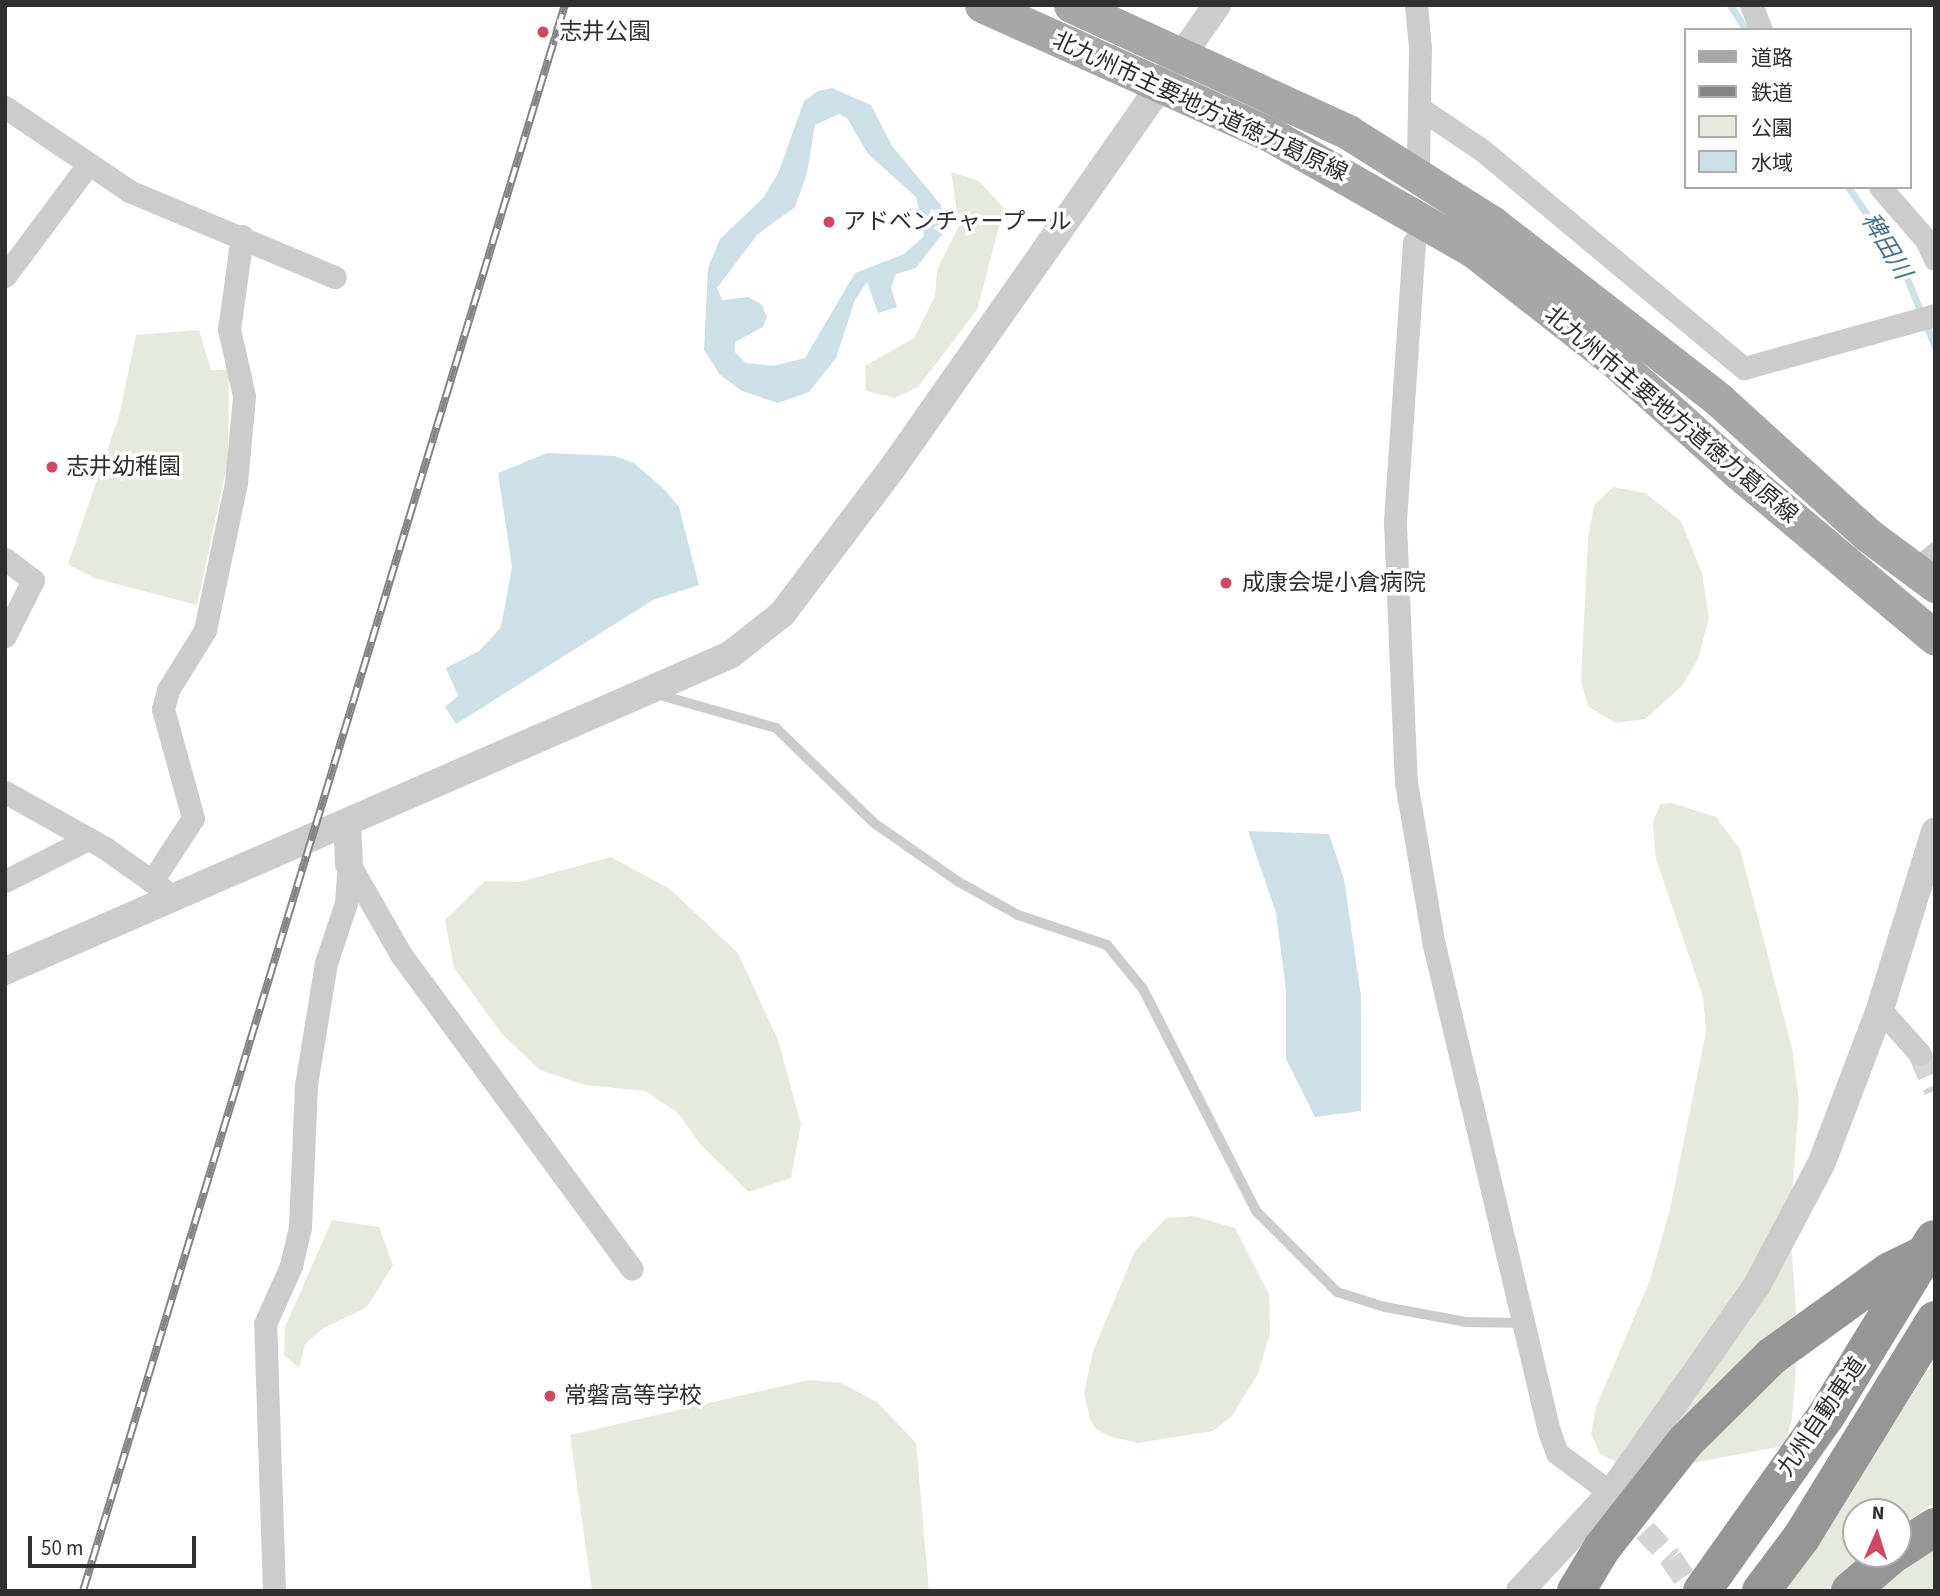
<!DOCTYPE html>
<meta charset="utf-8">
<style>
body{margin:0}
#map{position:relative;width:1940px;height:1596px;overflow:hidden;background:#fff;font-family:"Source Sans 3","Noto Sans JP",sans-serif}
div>[style]{position:absolute}
.green>*{inset:0;background:#e6eade}
.water>*{inset:0;background:#cde0e8}
.stream>*{height:7px;margin:-3.5px;padding:0 3.5px;transform-origin:3.5px;border-radius:3.5px;background:#cde0e8}
.minor-tunnel>*{height:23px;margin-top:-11.5px;transform-origin:0;background:repeating-linear-gradient(90deg,#d5d5d5 0 23px,transparent 0 34px)}
.service>*{height:10px;margin:-5px;padding:0 5px;transform-origin:5px;border-radius:5px;background:#ccc}
.minor>*{height:23px;margin:-11.5px;padding:0 11.5px;transform-origin:11.5px;border-radius:11.5px;background:#ccc}
.tertiary>*{height:28px;margin:-14px;padding:0 14px;transform-origin:14px;border-radius:14px;background:#ccc}
.primary>*{height:35px;margin:-17.5px;padding:0 17.5px;transform-origin:17.5px;border-radius:17.5px;background:#a7a7a7}
.motorway>*{height:38px;margin:-19px;padding:0 19px;transform-origin:19px;border-radius:19px;background:#969696}
.rail>*{height:8px;margin-top:-4px;transform-origin:0;background:repeating-linear-gradient(90deg,#fff 0 16px,#848484 0 32px);box-sizing:border-box;border-block:2px solid #848484}
.motorway-bridge>*{height:38px;margin:-19px;padding:0 19px;transform-origin:19px;border-radius:19px;background:#969696}
.dots>*{width:19px;height:19px;translate:-50% -50%;box-sizing:border-box;border:4px solid #fff;border-radius:50%}
span{translate:-50% -50%;white-space:nowrap;text-align:center;line-height:1.15;-webkit-text-stroke:7px #fff;paint-order:stroke}
.poi-label{font-size:23px;color:#2f2f2f}
.left{translate:0 -50%;text-align:left}
.street-label{font-size:23px;color:#2f2f2f}
.water-label{font-size:24px;color:#477587;font-style:italic}
.frame{position:absolute;inset:0;border:7px solid #2f2f2f;pointer-events:none}
.legend{position:absolute;left:1684px;top:28px;width:228px;height:161px;box-sizing:border-box;background:#fff;border:2px solid #acacac;margin:0;padding:9px 12px;list-style:none;font-size:21px;color:#2f2f2f}
.legend li{display:flex;align-items:center;gap:14px;height:35px}
.legend b{width:35px;border:2px solid #acacac}
.north{position:absolute;left:1842px;top:1498px;width:70px;height:70px;box-sizing:border-box;background:#fff;border:2px solid #acacac;border-radius:50%;rotate:3deg;font-size:19px;font-weight:700;line-height:28px;text-align:center;color:#2f2f2f}
.north::after{content:'';display:block;margin:auto;width:24px;height:32px;background:#cf4761;clip-path:polygon(50% 0,100% 100%,50% 72%,0 100%)}
.scale{position:absolute;left:28px;top:1536px;width:168px;height:32px;box-sizing:border-box;border:4px solid #2f2f2f;border-top:0;padding-left:9px;font-size:21px;line-height:24px;white-space:nowrap;color:#2f2f2f;-webkit-text-stroke:5px #fff;paint-order:stroke}
</style>
<div id="map">
<div class="green">
<i style="clip-path:polygon(951px 172px,979px 181px,1004px 208px,977px 310px,918px 387px,895px 398px,866px 391px,865px 366px,914px 338px,935px 296px,937px 270px,959px 226px)"></i>
<i style="clip-path:polygon(199px 330px,211px 370px,229px 370px,228px 461px,197px 605px,94px 578px,68px 564px,119px 416px,136px 335px)"></i>
<i style="clip-path:polygon(1613px 487px,1645px 493px,1681px 521px,1702px 573px,1709px 618px,1698px 659px,1682px 686px,1645px 719px,1616px 723px,1589px 707px,1581px 682px,1588px 539px,1594px 505px)"></i>
<i style="clip-path:polygon(1672px 803px,1716px 817px,1740px 849px,1792px 1048px,1799px 1100px,1790px 1227px,1798px 1340px,1792px 1419px,1784px 1446px,1675px 1466px,1631px 1469px,1600px 1454px,1591px 1434px,1596px 1407px,1650px 1280px,1670px 1209px,1706px 1032px,1703px 997px,1656px 859px,1653px 823px,1660px 804px)"></i>
<i style="clip-path:polygon(611px 857px,670px 889px,738px 953px,778px 1040px,801px 1124px,791px 1178px,749px 1192px,700px 1144px,678px 1113px,645px 1091px,585px 1085px,540px 1070px,501px 1033px,454px 968px,445px 920px,485px 881px,519px 882px)"></i>
<i style="clip-path:polygon(1193px 1216px,1235px 1228px,1269px 1294px,1270px 1333px,1258px 1374px,1232px 1416px,1213px 1431px,1138px 1443px,1108px 1436px,1096px 1429px,1090px 1419px,1084px 1393px,1093px 1351px,1135px 1251px,1166px 1218px)"></i>
<i style="clip-path:polygon(332px 1220px,379px 1227px,393px 1265px,367px 1307px,322px 1329px,305px 1344px,299px 1368px,284px 1355px,285px 1327px)"></i>
<i style="clip-path:polygon(1935px 1360px,1935px 1502px,1898px 1530px,1898px 1512px,1856px 1512px,1856px 1554px,1867px 1554px,1827px 1591px,1782px 1591px)"></i>
<i style="clip-path:polygon(809px 1380px,841px 1383px,877px 1402px,916px 1443px,929px 1591px,592px 1591px,570px 1435px)"></i>
<i style="clip-path:polygon(1935px 1539px,1935px 1591px,1871px 1591px)"></i>
</div>
<div class="water">
<i style="clip-path:polygon(evenodd,832px 88px,871px 105px,892px 146px,941px 205px,947px 228px,916px 268px,896px 274px,891px 288px,897px 307px,878px 313px,867px 282px,855px 300px,836px 358px,809px 392px,778px 403px,742px 391px,720px 375px,704px 350px,708px 268px,720px 239px,764px 197px,779px 171px,804px 101px,818px 91px,832px 88px,839px 114px,847px 118px,868px 154px,916px 197px,924px 236px,904px 254px,855px 273px,805px 358px,773px 366px,746px 363px,735px 352px,735px 342px,763px 327px,767px 317px,762px 305px,749px 297px,722px 300px,717px 288px,757px 235px,795px 207px,807px 173px,815px 125px,839px 114px)"></i>
<i style="clip-path:polygon(547px 453px,615px 456px,634px 463px,665px 490px,679px 507px,699px 585px,653px 600px,456px 724px,445px 707px,458px 696px,446px 668px,479px 651px,501px 627px,512px 567px,498px 473px)"></i>
<i style="clip-path:polygon(1248px 831px,1329px 834px,1344px 879px,1361px 996px,1361px 1111px,1315px 1117px,1286px 1059px,1286px 990px,1276px 913px)"></i>
</div>
<div class="stream">
<i style="left:1730px;top:5px;width:30px;rotate:57deg"></i>
<i style="left:1848px;top:187px;width:93px;rotate:55.5deg"></i>
<i style="left:1901px;top:264px;width:90px;rotate:67.7deg"></i>
</div>
<div class="minor-tunnel">
<i style="left:1920px;top:1054px;width:39px;rotate:67deg"></i>
<i style="left:1622px;top:1505px;width:72px;rotate:47.2deg"></i>
<i style="left:1671px;top:1558px;width:40px;rotate:56deg"></i>
</div>
<div class="service">
<i style="left:656px;top:694px;width:125px;rotate:15.8deg"></i>
<i style="left:776px;top:728px;width:136px;rotate:44.1deg"></i>
<i style="left:874px;top:823px;width:103px;rotate:34.8deg"></i>
<i style="left:959px;top:882px;width:68px;rotate:29.2deg"></i>
<i style="left:1018px;top:915px;width:94px;rotate:18.6deg"></i>
<i style="left:1107px;top:945px;width:57px;rotate:50.7deg"></i>
<i style="left:1143px;top:989px;width:249px;rotate:63deg"></i>
<i style="left:1256px;top:1211px;width:115px;rotate:45deg"></i>
<i style="left:1337px;top:1292px;width:50px;rotate:17.4deg"></i>
<i style="left:1385px;top:1307px;width:82px;rotate:10.5deg"></i>
<i style="left:1466px;top:1322px;width:57px;rotate:1deg"></i>
</div>
<div class="minor">
<i style="left:1416px;top:5px;width:42px;rotate:84.6deg"></i>
<i style="left:1420px;top:47px;width:116px;rotate:91deg"></i>
<i style="left:1751px;top:5px;width:27px;rotate:68deg"></i>
<i style="left:5px;top:107px;width:150px;rotate:34.1deg"></i>
<i style="left:129px;top:191px;width:223px;rotate:22.7deg"></i>
<i style="left:1421px;top:109px;width:73px;rotate:33.9deg"></i>
<i style="left:1482px;top:150px;width:341px;rotate:39.8deg"></i>
<i style="left:1744px;top:368px;width:198px;rotate:-15.5deg"></i>
<i style="left:1880px;top:187px;width:70px;rotate:49deg"></i>
<i style="left:1926px;top:240px;width:21px;rotate:65deg"></i>
<i style="left:1414px;top:242px;width:282px;rotate:93.9deg"></i>
<i style="left:1395px;top:523px;width:259px;rotate:87.6deg"></i>
<i style="left:1406px;top:782px;width:165px;rotate:80.3deg"></i>
<i style="left:1434px;top:945px;width:499px;rotate:76.7deg"></i>
<i style="left:1549px;top:1431px;width:23px;rotate:70deg"></i>
<i style="left:1557px;top:1453px;width:67px;rotate:36.5deg"></i>
<i style="left:5px;top:276px;width:137px;rotate:-53.3deg"></i>
<i style="left:5px;top:559px;width:35px;rotate:37deg"></i>
<i style="left:33px;top:580px;width:63px;rotate:116.6deg"></i>
<i style="left:1917px;top:570px;width:25px;rotate:-43deg"></i>
<i style="left:5px;top:792px;width:115px;rotate:29.2deg"></i>
<i style="left:105px;top:848px;width:71px;rotate:35.3deg"></i>
<i style="left:349px;top:864px;width:106px;rotate:60.1deg"></i>
<i style="left:402px;top:956px;width:388px;rotate:53.7deg"></i>
<i style="left:5px;top:881px;width:93px;rotate:-26.8deg"></i>
<i style="left:152px;top:881px;width:75px;rotate:-56.9deg"></i>
<i style="left:193px;top:818px;width:113px;rotate:-105.4deg"></i>
<i style="left:163px;top:709px;width:20px;rotate:-75deg"></i>
<i style="left:168px;top:690px;width:70px;rotate:-58.3deg"></i>
<i style="left:205px;top:630px;width:150px;rotate:-78.1deg"></i>
<i style="left:236px;top:483px;width:87px;rotate:-84.7deg"></i>
<i style="left:244px;top:396px;width:69px;rotate:-102.6deg"></i>
<i style="left:229px;top:329px;width:94px;rotate:-82deg"></i>
<i style="left:1880px;top:1009px;width:60px;rotate:48.4deg"></i>
<i style="left:274px;top:1591px;width:267px;rotate:-91.9deg"></i>
<i style="left:265px;top:1324px;width:64px;rotate:-65.9deg"></i>
<i style="left:291px;top:1266px;width:39px;rotate:-77deg"></i>
<i style="left:300px;top:1228px;width:143px;rotate:-87.6deg"></i>
<i style="left:306px;top:1085px;width:124px;rotate:-80.7deg"></i>
<i style="left:326px;top:963px;width:63px;rotate:-71.6deg"></i>
<i style="left:346px;top:903px;width:39px;rotate:-86deg"></i>
</div>
<div class="tertiary">
<i style="left:347px;top:825px;width:39px;rotate:87deg"></i>
<i style="left:5px;top:971px;width:791px;rotate:-23.55deg"></i>
<i style="left:730px;top:655px;width:66px;rotate:-38.3deg"></i>
<i style="left:782px;top:614px;width:189px;rotate:-52.9deg"></i>
<i style="left:896px;top:463px;width:559px;rotate:-54.97deg"></i>
<i style="left:1520px;top:1591px;width:134px;rotate:-47.1deg"></i>
<i style="left:1611px;top:1493px;width:254px;rotate:-54.9deg"></i>
<i style="left:1757px;top:1285px;width:139px;rotate:-62.1deg"></i>
<i style="left:1822px;top:1162px;width:164px;rotate:-69.2deg"></i>
<i style="left:1880px;top:1009px;width:186px;rotate:-72.8deg"></i>
</div>
<div class="primary">
<i style="left:982px;top:5px;width:319px;rotate:24.2deg"></i>
<i style="left:1273px;top:136px;width:230px;rotate:29.7deg"></i>
<i style="left:1473px;top:250px;width:182px;rotate:38.1deg"></i>
<i style="left:1616px;top:362px;width:163px;rotate:42deg"></i>
<i style="left:1737px;top:471px;width:259px;rotate:40.1deg"></i>
<i style="left:1071px;top:5px;width:305px;rotate:24.6deg"></i>
<i style="left:1348px;top:132px;width:170px;rotate:32.3deg"></i>
<i style="left:1492px;top:223px;width:288px;rotate:37.9deg"></i>
<i style="left:1719px;top:400px;width:201px;rotate:42.2deg"></i>
<i style="left:1868px;top:535px;width:84px;rotate:36.7deg"></i>
</div>
<div class="motorway">
<i style="left:1898px;top:1551px;width:44px;rotate:-33deg"></i>
<i style="left:1702px;top:1591px;width:214px;rotate:-54.7deg"></i>
<i style="left:1826px;top:1416px;width:207px;rotate:-58.6deg"></i>
<i style="left:1761px;top:1591px;width:66px;rotate:-53deg"></i>
<i style="left:1801px;top:1538px;width:256px;rotate:-58.4deg"></i>
<i style="left:1850px;top:1591px;width:57px;rotate:-40.7deg"></i>
</div>
<div class="rail">
<i style="left:83px;top:1591px;width:1658px;rotate:-73.1deg"></i>
</div>
<div class="motorway-bridge">
<i style="left:1576px;top:1591px;width:50px;rotate:-58.8deg"></i>
<i style="left:1602px;top:1548px;width:135px;rotate:-51.9deg"></i>
<i style="left:1685px;top:1442px;width:122px;rotate:-44.7deg"></i>
<i style="left:1772px;top:1356px;width:145px;rotate:-35.8deg"></i>
<i style="left:1890px;top:1271px;width:50px;rotate:-26.1deg"></i>
</div>
<div class="dots">
<i style="left:543px;top:32px;background:#cf4761"></i>
<i style="left:829px;top:222px;background:#cf4761"></i>
<i style="left:52px;top:467px;background:#cf4761"></i>
<i style="left:1226px;top:583px;background:#cf4761"></i>
<i style="left:550px;top:1396px;background:#cf4761"></i>
</div>
<div class="poi-label">
<span class="left" style="left:559px;top:32px">志井公園</span>
<span class="left" style="left:843px;top:222px">アドベンチャープール</span>
<span class="left" style="left:66px;top:467px">志井幼稚園</span>
<span class="left" style="left:1242px;top:583px">成康会堤小倉病院</span>
<span class="left" style="left:564px;top:1396px">常磐高等学校</span>
</div>
<div class="street-label">
<span style="left:1200px;top:107px;rotate:25deg">北九州市主要地方道徳力葛原線</span>
<span style="left:1671px;top:415px;rotate:40deg">北九州市主要地方道徳力葛原線</span>
<span style="left:1822px;top:1417px;rotate:-56deg">九州自動車道</span>
</div>
<div class="water-label">
<span style="left:1886px;top:246px;rotate:59deg">稗田川</span>
</div>
<div class="frame"></div>
<ul class="legend">
<li><b style="height:9px;background:#a7a7a7"></b>道路</li>
<li><b style="height:9px;background:#848484"></b>鉄道</li>
<li><b style="height:19px;background:#e6eade"></b>公園</li>
<li><b style="height:19px;background:#cde0e8"></b>水域</li>
</ul>
<div class="north">N</div>
<div class="scale">50 m</div>
</div>
